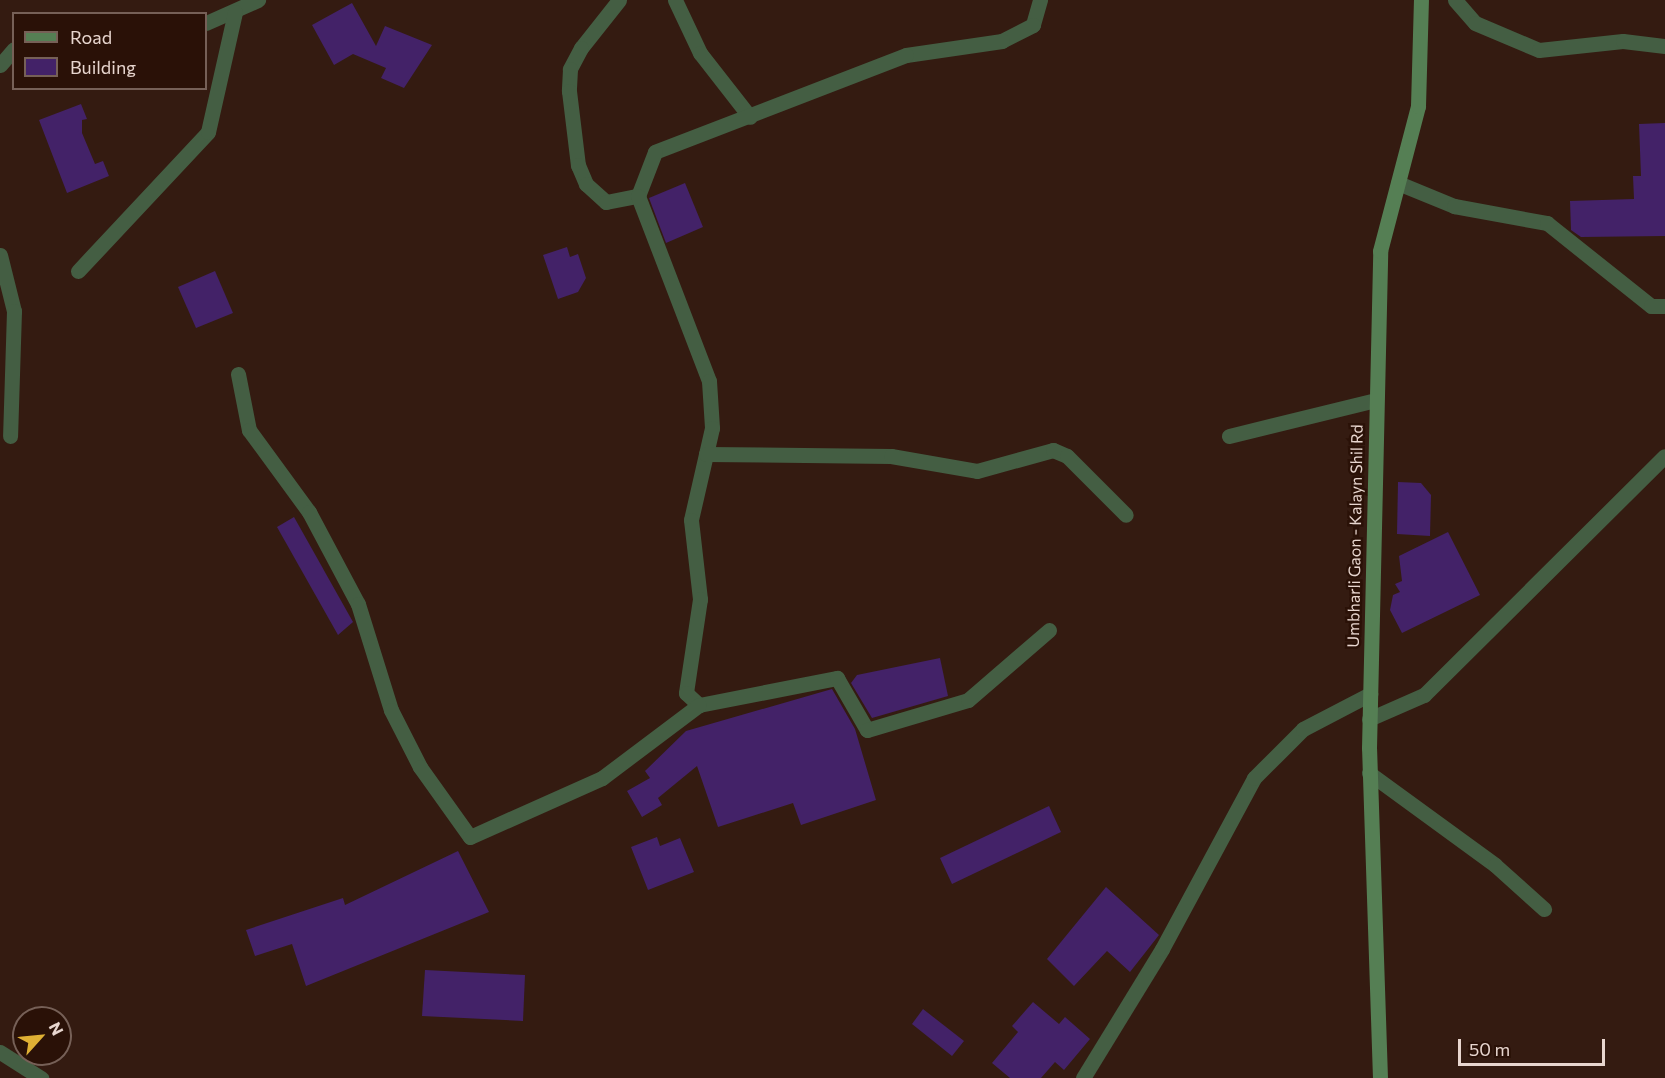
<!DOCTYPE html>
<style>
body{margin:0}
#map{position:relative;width:1665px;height:1078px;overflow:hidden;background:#341b11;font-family:Commissioner,sans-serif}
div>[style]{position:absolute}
.building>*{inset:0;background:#432268}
.street>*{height:15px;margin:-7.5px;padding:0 7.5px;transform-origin:7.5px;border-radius:7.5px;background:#445e43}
.secondary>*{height:15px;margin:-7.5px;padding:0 7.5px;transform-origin:7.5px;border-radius:7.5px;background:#557f54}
span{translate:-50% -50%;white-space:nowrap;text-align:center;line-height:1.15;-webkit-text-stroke:5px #2a1107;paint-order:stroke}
.street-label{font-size:16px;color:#e8d6cf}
.legend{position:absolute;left:12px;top:12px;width:195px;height:78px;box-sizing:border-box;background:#2a1107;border:2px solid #766057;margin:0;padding:8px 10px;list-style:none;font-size:18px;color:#e8d6cf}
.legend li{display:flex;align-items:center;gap:12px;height:30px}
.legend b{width:30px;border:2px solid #766057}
.north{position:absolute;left:12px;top:1006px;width:60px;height:60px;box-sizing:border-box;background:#2a1107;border:2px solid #766057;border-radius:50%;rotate:63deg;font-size:16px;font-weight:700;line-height:24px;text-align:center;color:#e8d6cf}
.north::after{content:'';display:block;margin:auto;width:21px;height:27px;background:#dfb034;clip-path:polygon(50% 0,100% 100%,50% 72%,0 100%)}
.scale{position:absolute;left:1458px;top:1039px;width:147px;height:27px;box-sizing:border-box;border:3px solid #e8d6cf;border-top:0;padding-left:8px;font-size:18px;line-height:21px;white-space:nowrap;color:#e8d6cf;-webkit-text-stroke:4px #2a1107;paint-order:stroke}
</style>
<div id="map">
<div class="building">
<i style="clip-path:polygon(352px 3px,376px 46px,385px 26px,432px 45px,404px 88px,381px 78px,386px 68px,353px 54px,334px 65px,312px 25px)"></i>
<i style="clip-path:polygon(81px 104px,87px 119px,82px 120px,82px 133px,95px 164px,103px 161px,109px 176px,67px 193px,39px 120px)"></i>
<i style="clip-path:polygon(1665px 123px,1665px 236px,1581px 237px,1571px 230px,1570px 201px,1634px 199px,1633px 176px,1641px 176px,1639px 124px)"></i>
<i style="clip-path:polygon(685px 183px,703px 227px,666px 243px,649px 198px)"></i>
<i style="clip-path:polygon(567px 247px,570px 257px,578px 254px,586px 278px,578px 292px,558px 299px,543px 255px)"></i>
<i style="clip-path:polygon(215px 271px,233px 313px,196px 328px,178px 287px)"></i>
<i style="clip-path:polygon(1398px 482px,1421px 483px,1431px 495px,1430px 536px,1397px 534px)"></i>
<i style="clip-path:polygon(294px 517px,353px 622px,338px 635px,277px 527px)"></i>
<i style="clip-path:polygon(1448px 532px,1480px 595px,1402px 633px,1390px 610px,1393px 595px,1400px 592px,1395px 584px,1402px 581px,1399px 556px)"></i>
<i style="clip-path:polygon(940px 658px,948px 696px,872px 718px,851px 683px,857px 675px)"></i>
<i style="clip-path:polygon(832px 689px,855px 729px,876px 800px,801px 825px,793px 803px,718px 827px,697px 766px,658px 798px,662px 805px,642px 817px,627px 791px,650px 778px,645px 771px,686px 731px)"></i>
<i style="clip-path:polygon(1049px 806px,1061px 832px,952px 884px,940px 858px)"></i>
<i style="clip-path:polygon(657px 837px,660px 846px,680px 838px,694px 872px,648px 890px,631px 847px)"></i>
<i style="clip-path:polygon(458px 851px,489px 912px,306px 986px,292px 944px,255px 956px,246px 930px,343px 898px,345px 905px)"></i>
<i style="clip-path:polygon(1106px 887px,1159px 935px,1130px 972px,1107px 951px,1074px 986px,1047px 959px)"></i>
<i style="clip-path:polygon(425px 970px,525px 975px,523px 1021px,422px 1016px)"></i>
<i style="clip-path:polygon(1033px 1002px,1059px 1024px,1065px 1017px,1090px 1039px,1064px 1070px,1055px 1062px,1041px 1078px,1010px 1078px,992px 1063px,1018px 1032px,1012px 1026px)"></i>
<i style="clip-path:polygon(923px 1009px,964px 1041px,952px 1056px,912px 1024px)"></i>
</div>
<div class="street">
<i style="left:619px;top:0;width:61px;rotate:128.4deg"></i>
<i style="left:581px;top:48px;width:24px;rotate:118deg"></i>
<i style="left:570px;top:69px;width:22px;rotate:93deg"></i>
<i style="left:569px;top:91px;width:75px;rotate:83.1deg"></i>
<i style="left:578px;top:165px;width:21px;rotate:67deg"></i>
<i style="left:586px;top:184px;width:27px;rotate:42deg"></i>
<i style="left:606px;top:202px;width:33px;rotate:-11deg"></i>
<i style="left:675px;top:0;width:59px;rotate:64.7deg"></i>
<i style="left:700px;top:53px;width:81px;rotate:52deg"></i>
<i style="left:1040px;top:0;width:26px;rotate:106deg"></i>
<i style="left:1033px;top:25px;width:35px;rotate:153deg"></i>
<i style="left:1002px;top:41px;width:97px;rotate:171.7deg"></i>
<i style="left:906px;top:55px;width:269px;rotate:158.9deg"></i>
<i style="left:655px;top:152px;width:47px;rotate:111.1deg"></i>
<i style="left:638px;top:196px;width:198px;rotate:69deg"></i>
<i style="left:709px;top:381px;width:47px;rotate:86.3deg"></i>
<i style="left:712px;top:428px;width:94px;rotate:102.9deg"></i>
<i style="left:691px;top:520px;width:80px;rotate:83.5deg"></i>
<i style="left:700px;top:599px;width:95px;rotate:98.5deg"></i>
<i style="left:686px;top:693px;width:18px;rotate:43deg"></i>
<i style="left:699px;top:705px;width:141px;rotate:-11.1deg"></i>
<i style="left:837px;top:678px;width:60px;rotate:60deg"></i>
<i style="left:867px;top:730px;width:105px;rotate:-16.5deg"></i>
<i style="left:968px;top:700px;width:107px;rotate:-40.8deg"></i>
<i style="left:1455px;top:0;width:30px;rotate:49deg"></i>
<i style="left:1475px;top:23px;width:69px;rotate:22.9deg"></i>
<i style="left:1539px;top:50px;width:84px;rotate:-6.1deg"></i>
<i style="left:1623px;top:41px;width:42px;rotate:6.8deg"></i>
<i style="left:206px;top:23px;width:57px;rotate:-23.9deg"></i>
<i style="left:0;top:65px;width:21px;rotate:-49deg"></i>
<i style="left:1398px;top:183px;width:61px;rotate:22.3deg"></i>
<i style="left:1454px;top:206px;width:95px;rotate:10.4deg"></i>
<i style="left:1547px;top:223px;width:133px;rotate:38.6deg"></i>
<i style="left:1651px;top:306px;width:14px"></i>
<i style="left:0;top:255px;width:58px;rotate:76deg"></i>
<i style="left:14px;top:311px;width:125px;rotate:91.8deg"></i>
<i style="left:78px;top:271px;width:190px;rotate:-46.9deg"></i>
<i style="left:208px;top:132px;width:123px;rotate:-77.3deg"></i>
<i style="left:238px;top:374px;width:57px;rotate:78.9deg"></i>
<i style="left:249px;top:430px;width:102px;rotate:53.8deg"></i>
<i style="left:309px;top:512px;width:104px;rotate:62deg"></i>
<i style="left:358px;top:604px;width:111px;rotate:72.7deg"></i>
<i style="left:391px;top:710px;width:64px;rotate:63deg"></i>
<i style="left:420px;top:767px;width:86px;rotate:54.5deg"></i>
<i style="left:470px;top:837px;width:145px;rotate:-24.1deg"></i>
<i style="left:602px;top:778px;width:121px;rotate:-37deg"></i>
<i style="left:1229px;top:436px;width:151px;rotate:-13.8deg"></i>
<i style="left:706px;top:454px;width:185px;rotate:0.6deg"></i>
<i style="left:891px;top:456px;width:87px;rotate:9.9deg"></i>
<i style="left:977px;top:471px;width:79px;rotate:-15.4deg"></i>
<i style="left:1053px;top:450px;width:15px;rotate:23deg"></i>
<i style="left:1067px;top:456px;width:83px;rotate:45deg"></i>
<i style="left:1369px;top:719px;width:60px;rotate:-23.6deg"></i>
<i style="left:1424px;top:695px;width:339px;rotate:-44.8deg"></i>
<i style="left:1369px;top:773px;width:156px;rotate:36.1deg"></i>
<i style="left:1495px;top:865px;width:66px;rotate:41.9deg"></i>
<i style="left:0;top:1052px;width:49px;rotate:32.4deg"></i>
<i style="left:1083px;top:1078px;width:151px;rotate:-58.5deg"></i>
<i style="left:1162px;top:949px;width:194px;rotate:-61.7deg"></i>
<i style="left:1254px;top:778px;width:69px;rotate:-45deg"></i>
<i style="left:1303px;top:729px;width:76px;rotate:-27.6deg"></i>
</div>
<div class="secondary">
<i style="left:1380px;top:1078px;width:330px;rotate:-91.9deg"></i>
<i style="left:1369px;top:748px;width:497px;rotate:-88.7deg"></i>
<i style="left:1380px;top:251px;width:150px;rotate:-75.3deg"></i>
<i style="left:1418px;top:106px;width:106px;rotate:-88.4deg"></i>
</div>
<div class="street-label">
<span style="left:1355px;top:536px;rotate:-89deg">Umbharli Gaon - Kalayn Shil Rd</span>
</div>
<ul class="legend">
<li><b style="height:8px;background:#557f54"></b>Road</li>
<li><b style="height:16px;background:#432268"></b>Building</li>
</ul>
<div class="north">N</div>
<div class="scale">50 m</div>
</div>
